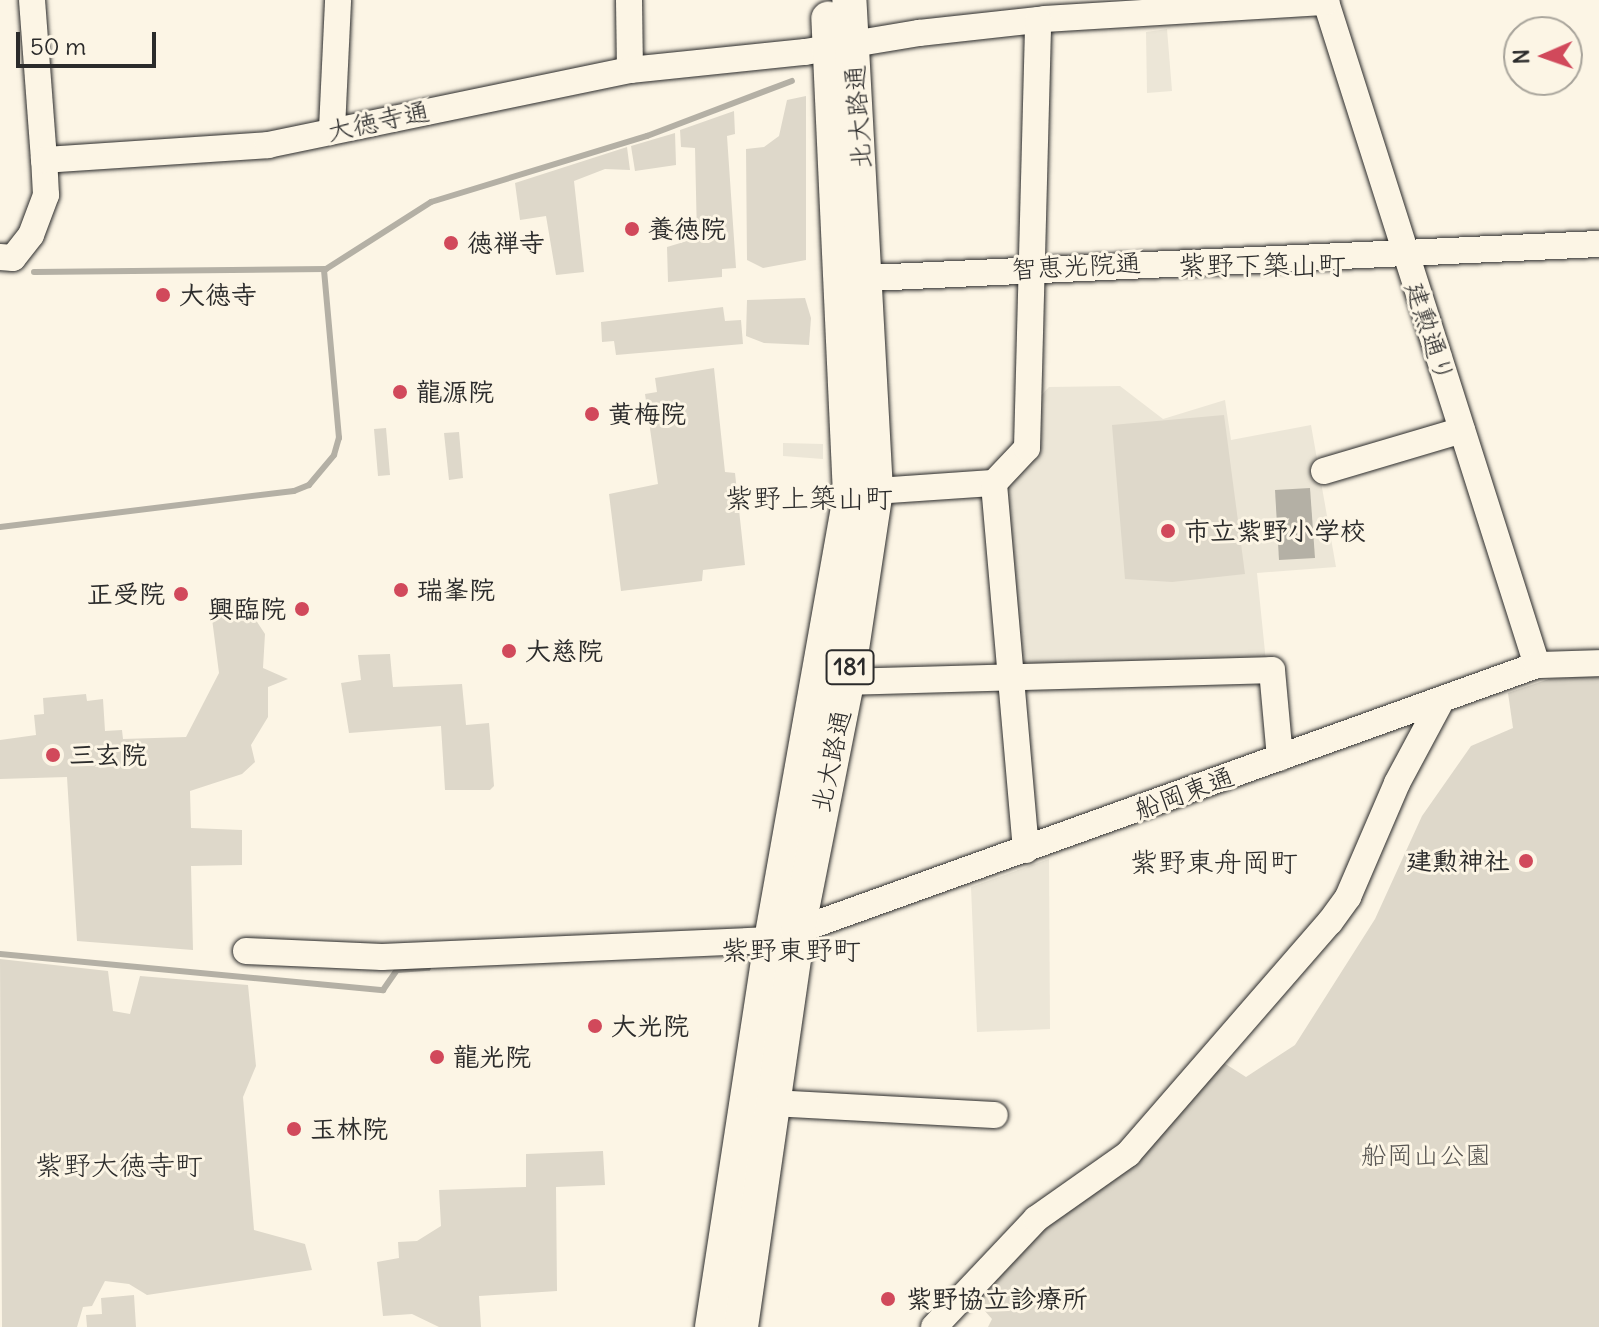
<!DOCTYPE html>
<meta charset="utf-8">
<style>
body{margin:0}
#map{position:relative;width:1599px;height:1327px;overflow:hidden;background:#fcf5e5;font-family:Delius,"Klee One",sans-serif}
div>[style]{position:absolute}
.built>*{inset:0;background:#ece6d7}
.green>*{inset:0;background:#ded8ca}
.water>*{inset:0;background:#b4b0a5}
.stream>*{height:6px;margin:-3px;padding:0 3px;transform-origin:3px;border-radius:3px;background:#b4b0a5}
.roads{filter:drop-shadow(0 0 2px #2b2b2b) drop-shadow(0 0 2px #2b2b2b)}
.minor>*{height:26px;margin:-13px;padding:0 13px;transform-origin:13px;border-radius:13px;background:#fcf5e5}
.major>*{height:34px;margin:-17px;padding:0 17px;transform-origin:17px;border-radius:17px;background:#fcf5e5}
.dots>*{width:22px;height:22px;translate:-50% -50%;box-sizing:border-box;border:4px solid #fcf5e5;border-radius:50%}
span{translate:-50% -50%;white-space:nowrap;text-align:center;line-height:1.15;-webkit-text-stroke:6px #fcf5e5;paint-order:stroke}
.shield-label span{padding:2px 6px;background:#fcf5e5;border:2px solid;border-radius:6px;-webkit-text-stroke-width:0}
.shield-label{font-size:24px;color:#2b2b2b;font-weight:700}
.street-label{font-size:26px;color:#2b2b2b}
.poi-label{font-size:26px;color:#2b2b2b;font-weight:700}
.left{translate:0 -50%;text-align:left}
.right{translate:-100% -50%;text-align:right}
.park-label{font-size:26px;color:#585653}
.neighbourhood-label{font-size:28px;color:#2b2b2b}
.north{position:absolute;left:1503px;top:16px;width:80px;height:80px;box-sizing:border-box;background:#fcf5e5;border:2px solid #a8a49b;border-radius:50%;rotate:268deg;font-size:22px;font-weight:700;line-height:32px;text-align:center;color:#2b2b2b}
.north::after{content:'';display:block;margin:auto;width:28px;height:36px;background:#d1495b;clip-path:polygon(50% 0,100% 100%,50% 72%,0 100%)}
.scale{position:absolute;left:16px;top:32px;width:140px;height:36px;box-sizing:border-box;border:4px solid #2b2b2b;border-top:0;padding-left:10px;font-size:24px;line-height:28px;white-space:nowrap;color:#2b2b2b;-webkit-text-stroke:6px #fcf5e5;paint-order:stroke}
</style>
<div id="map">
<div class="built">
<i style="clip-path:polygon(1167px 29px,1172px 91px,1147px 93px,1146px 32px)"></i>
<i style="clip-path:polygon(1120px 386px,1163px 419px,1225px 400px,1231px 440px,1311px 425px,1336px 567px,1257px 573px,1266px 662px,1028px 670px,1013px 654px,1007px 482px,1035px 402px,1049px 387px)"></i>
<i style="clip-path:polygon(783px 443px,823px 444px,823px 459px,783px 456px)"></i>
<i style="clip-path:polygon(1049px 859px,1050px 1029px,977px 1032px,971px 887px)"></i>
</div>
<div class="green">
<i style="clip-path:polygon(806px 96px,806px 260px,763px 268px,747px 260px,746px 149px,764px 147px,779px 136px,787px 100px)"></i>
<i style="clip-path:polygon(734px 111px,735px 134px,727px 136px,736px 268px,722px 269px,722px 277px,668px 282px,667px 247px,697px 238px,695px 148px,681px 147px,680px 130px)"></i>
<i style="clip-path:polygon(675px 133px,676px 165px,635px 171px,631px 146px)"></i>
<i style="clip-path:polygon(627px 147px,630px 170px,605px 169px,574px 181px,584px 272px,556px 275px,546px 216px,520px 220px,515px 183px)"></i>
<i style="clip-path:polygon(805px 298px,811px 318px,809px 345px,764px 343px,746px 336px,747px 300px)"></i>
<i style="clip-path:polygon(723px 307px,725px 321px,741px 320px,743px 344px,616px 355px,614px 341px,602px 342px,601px 322px)"></i>
<i style="clip-path:polygon(714px 368px,725px 472px,735px 473px,745px 565px,703px 570px,702px 581px,621px 591px,609px 494px,658px 484px,645px 394px,657px 392px,655px 378px)"></i>
<i style="clip-path:polygon(1224px 415px,1245px 574px,1172px 582px,1125px 579px,1112px 425px)"></i>
<i style="clip-path:polygon(386px 428px,390px 475px,378px 476px,374px 429px)"></i>
<i style="clip-path:polygon(459px 432px,463px 478px,449px 480px,444px 433px)"></i>
<i style="clip-path:polygon(228px 605px,248px 608px,265px 634px,263px 668px,288px 679px,268px 687px,268px 717px,251px 745px,255px 762px,242px 774px,190px 791px,191px 828px,242px 830px,242px 865px,191px 866px,193px 950px,77px 941px,67px 777px,0 779px,0 740px,36px 735px,34px 715px,44px 714px,43px 698px,86px 694px,87px 701px,103px 699px,105px 731px,122px 730px,123px 739px,186px 737px,219px 673px,211px 611px)"></i>
<i style="clip-path:polygon(390px 654px,393px 687px,462px 684px,466px 725px,489px 723px,494px 786px,490px 790px,445px 790px,441px 726px,349px 733px,341px 683px,361px 680px,358px 655px)"></i>
<i style="clip-path:polygon(1599px 676px,1599px 1327px,988px 1327px,992px 1319px,976px 1301px,1031px 1237px,1224px 1063px,1246px 1077px,1295px 1045px,1375px 919px,1422px 816px,1471px 746px,1513px 728px,1508px 693px,1549px 679px)"></i>
<i style="clip-path:polygon(0 959px,108px 971px,113px 1011px,130px 1014px,140px 976px,248px 985px,256px 1066px,243px 1097px,254px 1230px,305px 1244px,312px 1270px,147px 1295px,129px 1284px,105px 1281px,92px 1306px,83px 1307px,77px 1327px,2px 1327px)"></i>
<i style="clip-path:polygon(603px 1151px,605px 1185px,556px 1187px,557px 1291px,479px 1296px,481px 1327px,439px 1327px,412px 1314px,383px 1316px,377px 1262px,399px 1258px,398px 1242px,417px 1241px,441px 1226px,439px 1190px,526px 1187px,526px 1154px)"></i>
<i style="clip-path:polygon(134px 1295px,136px 1327px,87px 1327px,86px 1315px,102px 1314px,101px 1298px)"></i>
</div>
<div class="water">
<i style="clip-path:polygon(1310px 488px,1315px 558px,1279px 560px,1275px 490px)"></i>
</div>
<div class="stream">
<i style="left:34px;top:272px;width:292px;rotate:-0.6deg"></i>
<i style="left:326px;top:269px;width:125px;rotate:-32.5deg"></i>
<i style="left:431px;top:202px;width:226px;rotate:-17deg"></i>
<i style="left:647px;top:136px;width:155px;rotate:-20.8deg"></i>
<i style="left:0;top:527px;width:296px;rotate:-7deg"></i>
<i style="left:294px;top:491px;width:16px;rotate:-22deg"></i>
<i style="left:309px;top:485px;width:39px;rotate:-50deg"></i>
<i style="left:334px;top:455px;width:18px;rotate:-74deg"></i>
<i style="left:339px;top:438px;width:169px;rotate:-95.1deg"></i>
<i style="left:0;top:954px;width:385px;rotate:5.4deg"></i>
<i style="left:383px;top:990px;width:24px;rotate:-55deg"></i>
<i style="left:397px;top:970px;width:31px;rotate:-4deg"></i>
</div>
<div class="roads">
<div class="minor">
<i style="left:32px;top:0;width:160px;rotate:85.7deg"></i>
<i style="left:629px;top:0;width:70px;rotate:89.2deg"></i>
<i style="left:1326px;top:2px;width:696px;rotate:72.35deg"></i>
<i style="left:332px;top:129px;width:129px;rotate:-87.3deg"></i>
<i style="left:0;top:257px;width:13px;rotate:4deg"></i>
<i style="left:13px;top:258px;width:29px;rotate:-52deg"></i>
<i style="left:31px;top:235px;width:43px;rotate:-69.4deg"></i>
<i style="left:46px;top:195px;width:35px;rotate:-93deg"></i>
<i style="left:44px;top:160px;width:225px;rotate:-3.8deg"></i>
<i style="left:268px;top:145px;width:370px;rotate:-11.7deg"></i>
<i style="left:630px;top:70px;width:176px;rotate:-5.9deg"></i>
<i style="left:805px;top:52px;width:116px;rotate:-9.5deg"></i>
<i style="left:919px;top:33px;width:127px;rotate:-6.3deg"></i>
<i style="left:1045px;top:19px;width:282px;rotate:-3.5deg"></i>
<i style="left:848px;top:279px;width:752px;rotate:-2.67deg"></i>
<i style="left:1324px;top:471px;width:144px;rotate:-16.5deg"></i>
<i style="left:876px;top:491px;width:118px;rotate:-3.9deg"></i>
<i style="left:847px;top:682px;width:425px;rotate:-1.6deg"></i>
<i style="left:1272px;top:670px;width:88px;rotate:84.8deg"></i>
<i style="left:1026px;top:850px;width:368px;rotate:-95deg"></i>
<i style="left:994px;top:483px;width:48px;rotate:-46.7deg"></i>
<i style="left:1027px;top:448px;width:428px;rotate:-88.5deg"></i>
<i style="left:246px;top:951px;width:136px;rotate:2.5deg"></i>
<i style="left:382px;top:957px;width:389px;rotate:-2.5deg"></i>
<i style="left:771px;top:940px;width:814px;rotate:-19.75deg"></i>
<i style="left:1537px;top:665px;width:62px;rotate:-1.8deg"></i>
<i style="left:771px;top:1103px;width:224px;rotate:3.1deg"></i>
<i style="left:934px;top:1327px;width:149px;rotate:-46.6deg"></i>
<i style="left:1036px;top:1219px;width:113px;rotate:-35.2deg"></i>
<i style="left:1128px;top:1154px;width:308px;rotate:-49deg"></i>
<i style="left:1330px;top:922px;width:31px;rotate:-54deg"></i>
<i style="left:1348px;top:897px;width:124px;rotate:-66.7deg"></i>
<i style="left:1397px;top:783px;width:95px;rotate:-61.8deg"></i>
</div>
<div class="major">
<i style="left:712px;top:1327px;width:391px;rotate:-81.3deg"></i>
<i style="left:771px;top:940px;width:452px;rotate:-79.9deg"></i>
<i style="left:850px;top:495px;width:477px;rotate:-92.6deg"></i>
<i style="left:741px;top:1327px;width:401px;rotate:-81.8deg"></i>
<i style="left:798px;top:930px;width:253px;rotate:-78.8deg"></i>
<i style="left:847px;top:682px;width:193px;rotate:-81.4deg"></i>
<i style="left:876px;top:491px;width:492px;rotate:-93.1deg"></i>
</div>
</div>
<div class="dots">
<i style="left:632px;top:229px;background:#d1495b"></i>
<i style="left:451px;top:243px;background:#d1495b"></i>
<i style="left:163px;top:295px;background:#d1495b"></i>
<i style="left:400px;top:392px;background:#d1495b"></i>
<i style="left:592px;top:414px;background:#d1495b"></i>
<i style="left:1168px;top:531px;background:#d1495b"></i>
<i style="left:401px;top:590px;background:#d1495b"></i>
<i style="left:181px;top:594px;background:#d1495b"></i>
<i style="left:302px;top:609px;background:#d1495b"></i>
<i style="left:509px;top:651px;background:#d1495b"></i>
<i style="left:53px;top:755px;background:#d1495b"></i>
<i style="left:1526px;top:861px;background:#d1495b"></i>
<i style="left:595px;top:1026px;background:#d1495b"></i>
<i style="left:437px;top:1057px;background:#d1495b"></i>
<i style="left:294px;top:1129px;background:#d1495b"></i>
<i style="left:888px;top:1299px;background:#d1495b"></i>
</div>
<div class="shield-label">
<span style="left:850px;top:667px">181</span>
</div>
<div class="street-label">
<span style="left:858px;top:117px;rotate:-94deg">北大路通</span>
<span style="left:378px;top:121px;rotate:-12deg">大徳寺通</span>
<span style="left:1076px;top:266px;rotate:-3deg">智恵光院通</span>
<span style="left:1430px;top:332px;rotate:72deg">建勲通り</span>
<span style="left:831px;top:761px;rotate:-78deg">北大路通</span>
<span style="left:1184px;top:793px;rotate:-20deg">船岡東通</span>
</div>
<div class="poi-label">
<span class="left" style="left:648px;top:229px">養徳院</span>
<span class="left" style="left:467px;top:243px">徳禅寺</span>
<span class="left" style="left:179px;top:295px">大徳寺</span>
<span class="left" style="left:416px;top:392px">龍源院</span>
<span class="left" style="left:608px;top:414px">黄梅院</span>
<span class="left" style="left:1184px;top:531px">市立紫野小学校</span>
<span class="left" style="left:417px;top:590px">瑞峯院</span>
<span class="right" style="left:165px;top:594px">正受院</span>
<span class="right" style="left:286px;top:609px">興臨院</span>
<span class="left" style="left:525px;top:651px">大慈院</span>
<span class="left" style="left:69px;top:755px">三玄院</span>
<span class="right" style="left:1510px;top:861px">建勲神社</span>
<span class="left" style="left:611px;top:1026px">大光院</span>
<span class="left" style="left:453px;top:1057px">龍光院</span>
<span class="left" style="left:310px;top:1129px">玉林院</span>
<span class="left" style="left:906px;top:1299px">紫野協立診療所</span>
</div>
<div class="park-label">
<span style="left:1426px;top:1155px">船岡山公園</span>
</div>
<div class="neighbourhood-label">
<span style="left:1262px;top:265px">紫野下築山町</span>
<span style="left:809px;top:498px">紫野上築山町</span>
<span style="left:1214px;top:862px">紫野東舟岡町</span>
<span style="left:791px;top:950px">紫野東野町</span>
<span style="left:119px;top:1165px">紫野大徳寺町</span>
</div>
<div class="north">N</div>
<div class="scale">50 m</div>
</div>
